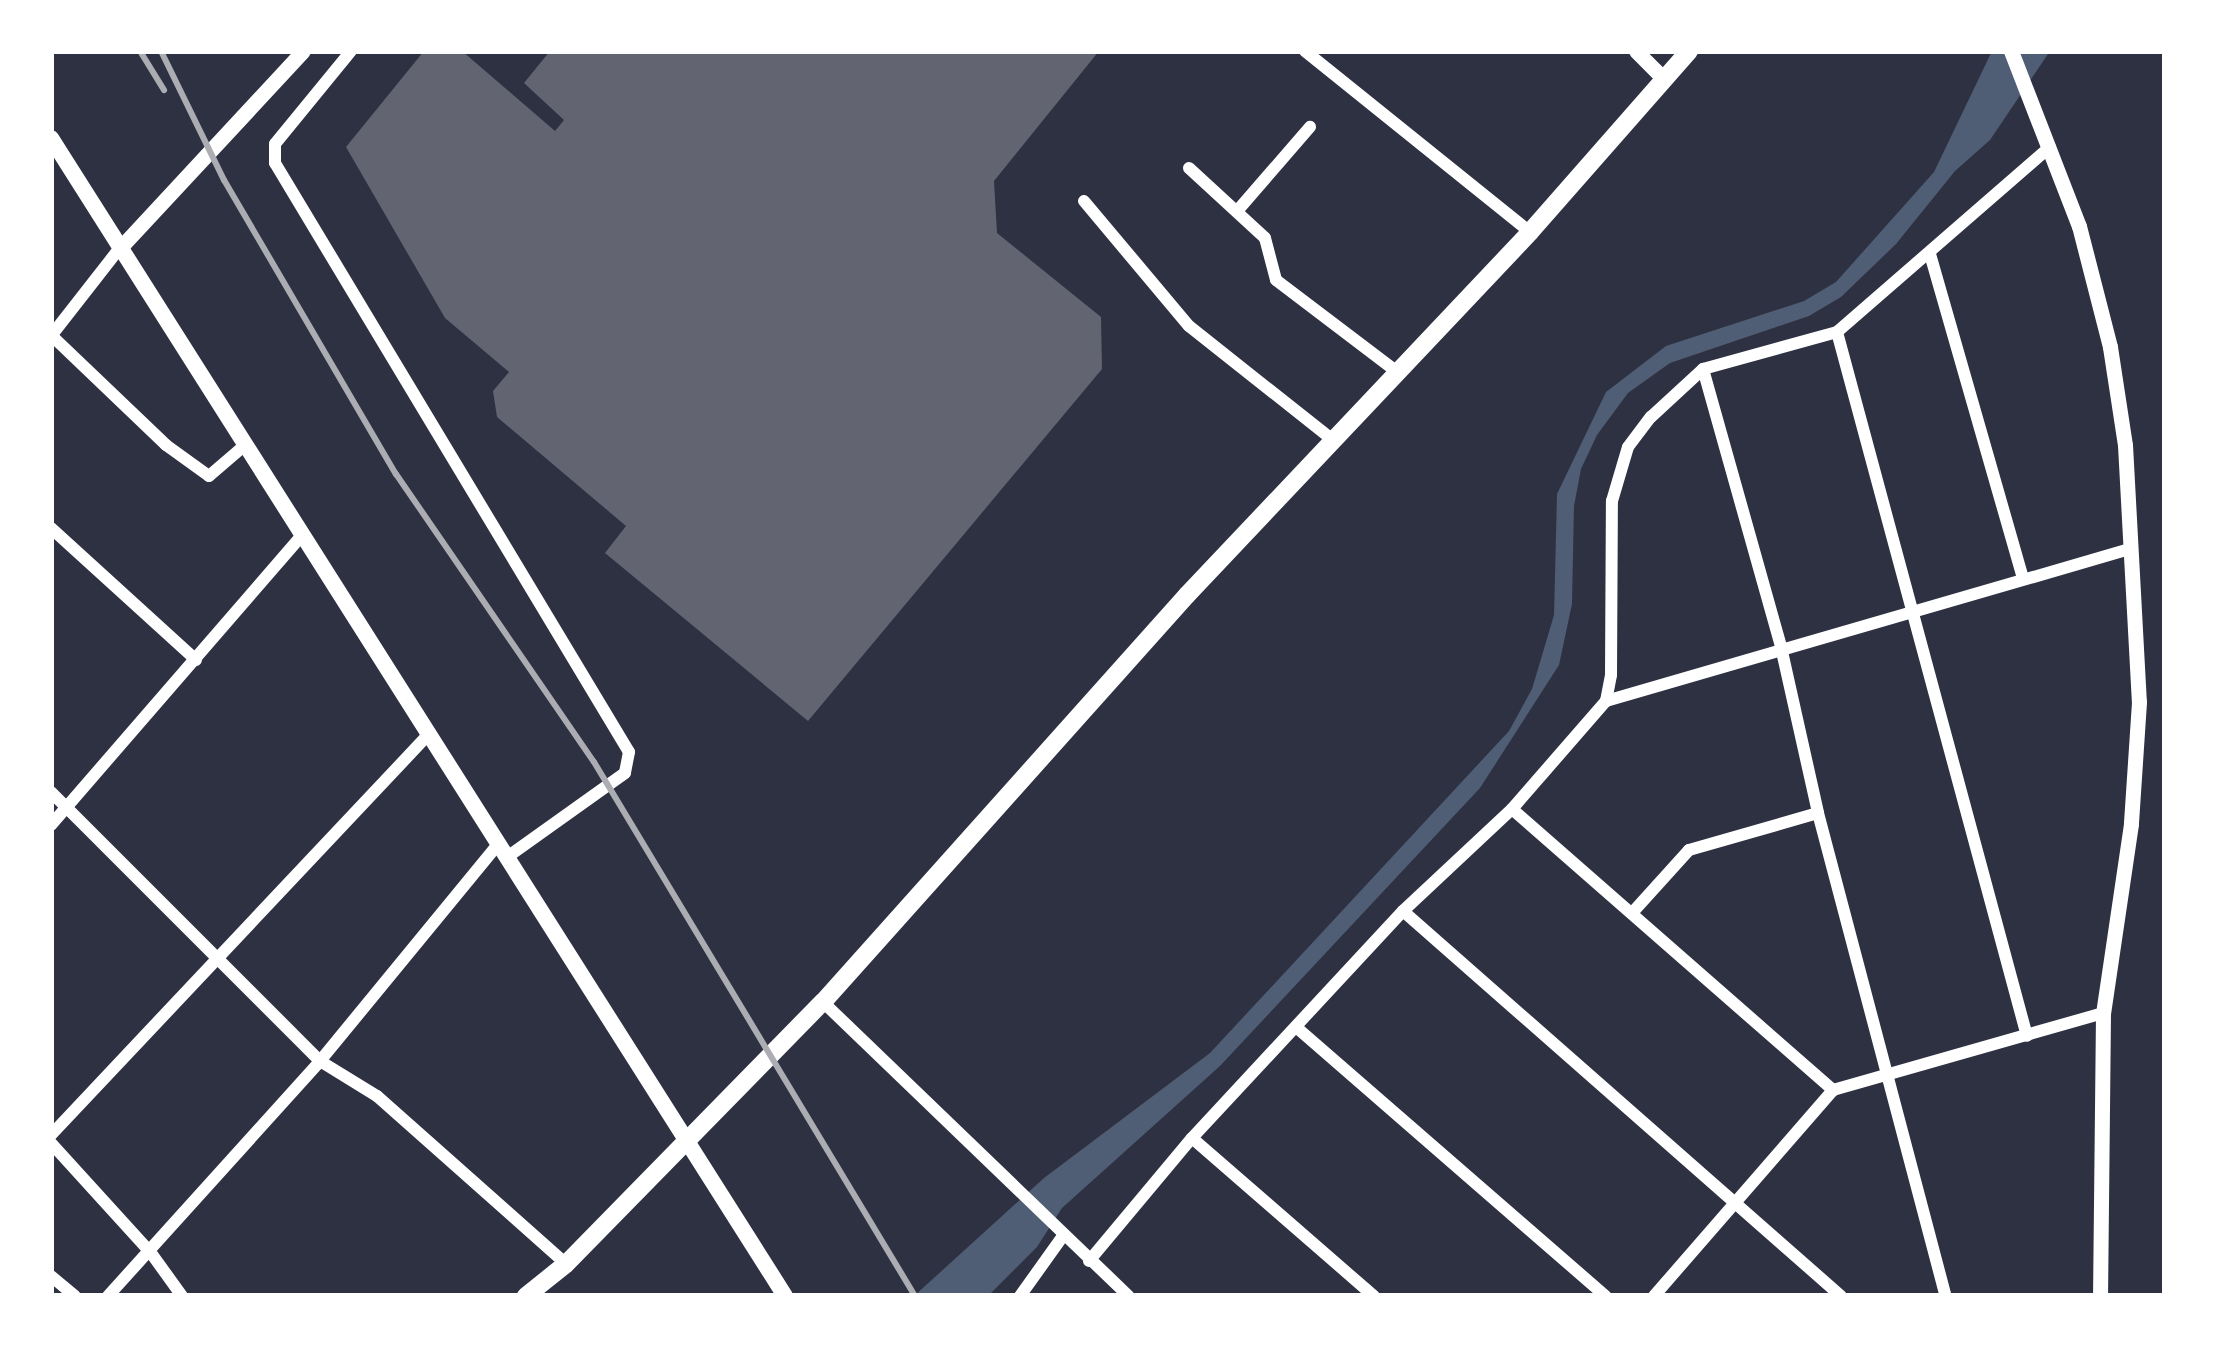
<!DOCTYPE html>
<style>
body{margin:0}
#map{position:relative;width:2216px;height:1347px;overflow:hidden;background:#2d3142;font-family:Cabin,sans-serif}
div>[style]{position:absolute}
.water>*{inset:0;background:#4f5d75}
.building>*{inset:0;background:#626471}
.minor>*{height:12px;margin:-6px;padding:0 6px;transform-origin:6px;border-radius:6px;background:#fff}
.tertiary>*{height:15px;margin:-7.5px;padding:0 7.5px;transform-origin:7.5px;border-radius:7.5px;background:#fff}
.secondary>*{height:16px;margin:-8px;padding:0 8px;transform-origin:8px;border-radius:8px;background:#fff}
.primary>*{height:18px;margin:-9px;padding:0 9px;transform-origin:9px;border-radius:9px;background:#fff}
.rail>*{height:6px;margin:-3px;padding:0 3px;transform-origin:3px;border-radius:3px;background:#abadb3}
span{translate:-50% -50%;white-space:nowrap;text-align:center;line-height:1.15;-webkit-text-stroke:10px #fff;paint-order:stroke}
.frame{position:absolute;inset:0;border:54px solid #fff;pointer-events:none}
</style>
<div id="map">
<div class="water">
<i style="clip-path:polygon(1992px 51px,2050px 51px,1990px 140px,1955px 171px,1896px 244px,1841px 297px,1809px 316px,1670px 363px,1628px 393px,1597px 435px,1581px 469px,1574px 506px,1572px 604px,1559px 665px,1480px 788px,1220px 1066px,1062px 1208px,1037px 1247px,988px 1296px,914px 1296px,1044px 1178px,1210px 1053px,1509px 731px,1532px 689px,1554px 615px,1557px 494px,1606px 392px,1666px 346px,1804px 301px,1836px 282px,1934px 172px)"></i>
</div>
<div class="building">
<i style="clip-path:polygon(424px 51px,462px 51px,555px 131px,564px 120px,524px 83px,550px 51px,1099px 51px,994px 181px,997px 233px,1101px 317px,1102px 369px,808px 721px,605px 553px,626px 526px,497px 417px,493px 391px,509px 372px,445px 318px,346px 147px)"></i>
</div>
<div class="minor">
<i style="left:351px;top:51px;width:120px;rotate:129.3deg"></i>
<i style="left:275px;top:144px;width:19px;rotate:90deg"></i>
<i style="left:275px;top:163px;width:687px;rotate:58.99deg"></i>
<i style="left:629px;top:752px;width:21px;rotate:101deg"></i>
<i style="left:625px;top:773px;width:146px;rotate:144.5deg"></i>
<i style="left:1305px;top:51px;width:289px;rotate:38.8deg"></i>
<i style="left:1189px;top:168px;width:103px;rotate:42.6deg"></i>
<i style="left:1265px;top:238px;width:43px;rotate:75.3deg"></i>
<i style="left:1276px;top:280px;width:152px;rotate:37.2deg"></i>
<i style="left:1084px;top:201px;width:163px;rotate:50deg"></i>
<i style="left:1189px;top:326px;width:184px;rotate:38.4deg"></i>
<i style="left:1238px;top:210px;width:110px;rotate:-49.1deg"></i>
<i style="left:1930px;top:254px;width:338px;rotate:74deg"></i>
<i style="left:1837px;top:332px;width:729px;rotate:74.9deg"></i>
<i style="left:51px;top:335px;width:159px;rotate:43.7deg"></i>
<i style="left:166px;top:445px;width:53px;rotate:35.8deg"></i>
<i style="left:209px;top:476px;width:46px;rotate:-40.6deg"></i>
<i style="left:51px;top:336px;width:110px;rotate:-52deg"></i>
<i style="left:1703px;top:369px;width:289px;rotate:74.3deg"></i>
<i style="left:1781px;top:647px;width:170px;rotate:77.4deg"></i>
<i style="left:1818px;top:813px;width:500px;rotate:75.2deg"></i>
<i style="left:51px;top:528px;width:196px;rotate:42.3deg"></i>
<i style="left:1606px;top:701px;width:546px;rotate:-16.18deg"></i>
<i style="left:51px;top:792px;width:380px;rotate:45deg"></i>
<i style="left:320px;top:1061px;width:67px;rotate:31.6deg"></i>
<i style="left:377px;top:1096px;width:253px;rotate:41.6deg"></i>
<i style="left:1512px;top:809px;width:427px;rotate:41.2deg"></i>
<i style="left:51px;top:825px;width:382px;rotate:-49.1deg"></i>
<i style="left:1403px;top:911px;width:583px;rotate:41.32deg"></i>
<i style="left:1632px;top:913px;width:85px;rotate:-47.9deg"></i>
<i style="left:1689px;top:850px;width:134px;rotate:-16deg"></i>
<i style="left:823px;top:1002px;width:424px;rotate:43.9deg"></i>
<i style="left:1296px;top:1027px;width:410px;rotate:41deg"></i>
<i style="left:51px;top:1135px;width:550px;rotate:-46.7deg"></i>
<i style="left:1192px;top:1138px;width:241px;rotate:41deg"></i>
<i style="left:51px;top:1143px;width:149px;rotate:47.7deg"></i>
<i style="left:151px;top:1253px;width:53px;rotate:54.2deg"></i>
<i style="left:1089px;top:1261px;width:160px;rotate:-50.1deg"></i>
<i style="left:1192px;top:1138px;width:310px;rotate:-47.1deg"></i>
<i style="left:1403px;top:911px;width:149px;rotate:-43.1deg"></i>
<i style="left:1512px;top:809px;width:143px;rotate:-49deg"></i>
<i style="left:1606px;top:701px;width:26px;rotate:-79deg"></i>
<i style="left:1611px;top:675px;width:174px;rotate:-89.7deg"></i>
<i style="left:1612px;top:501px;width:56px;rotate:-73.5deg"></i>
<i style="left:1628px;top:447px;width:38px;rotate:-53deg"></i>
<i style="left:1651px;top:417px;width:71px;rotate:-42.7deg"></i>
<i style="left:1703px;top:369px;width:139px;rotate:-15.4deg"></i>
<i style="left:1837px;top:332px;width:282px;rotate:-41deg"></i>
<i style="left:51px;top:1276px;width:31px;rotate:40deg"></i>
<i style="left:108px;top:1296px;width:316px;rotate:-47.9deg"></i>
<i style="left:320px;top:1061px;width:281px;rotate:-50.6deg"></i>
<i style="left:1020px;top:1296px;width:74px;rotate:-54.4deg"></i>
<i style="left:1654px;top:1296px;width:273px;rotate:-49deg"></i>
<i style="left:1833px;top:1090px;width:281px;rotate:-15.9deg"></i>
</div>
<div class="tertiary">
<i style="left:1636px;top:51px;width:38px;rotate:45deg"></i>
<i style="left:2011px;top:51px;width:188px;rotate:68.8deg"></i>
<i style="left:2079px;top:226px;width:125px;rotate:75.6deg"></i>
<i style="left:2110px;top:347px;width:99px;rotate:81.3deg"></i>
<i style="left:2125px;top:445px;width:257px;rotate:86.9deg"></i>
<i style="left:2139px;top:702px;width:122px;rotate:93.8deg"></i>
<i style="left:2131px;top:824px;width:191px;rotate:98.4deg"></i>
<i style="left:2103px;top:1013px;width:283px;rotate:90.6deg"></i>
<i style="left:119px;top:249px;width:270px;rotate:-47.1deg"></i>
</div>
<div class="secondary">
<i style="left:51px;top:138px;width:1371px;rotate:57.63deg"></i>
</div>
<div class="primary">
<i style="left:526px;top:1296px;width:51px;rotate:-38.7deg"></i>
<i style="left:566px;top:1264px;width:367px;rotate:-45.6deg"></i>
<i style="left:823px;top:1002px;width:546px;rotate:-48.19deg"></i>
<i style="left:1187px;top:595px;width:499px;rotate:-46.6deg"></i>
<i style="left:1530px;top:232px;width:241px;rotate:-48.7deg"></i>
</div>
<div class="rail">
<i style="left:140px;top:51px;width:46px;rotate:58.4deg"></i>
<i style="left:161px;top:51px;width:144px;rotate:64deg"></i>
<i style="left:224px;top:180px;width:341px;rotate:59.7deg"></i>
<i style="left:396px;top:474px;width:349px;rotate:55.5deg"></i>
<i style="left:594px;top:762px;width:623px;rotate:58.99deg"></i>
</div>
<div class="frame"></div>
</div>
